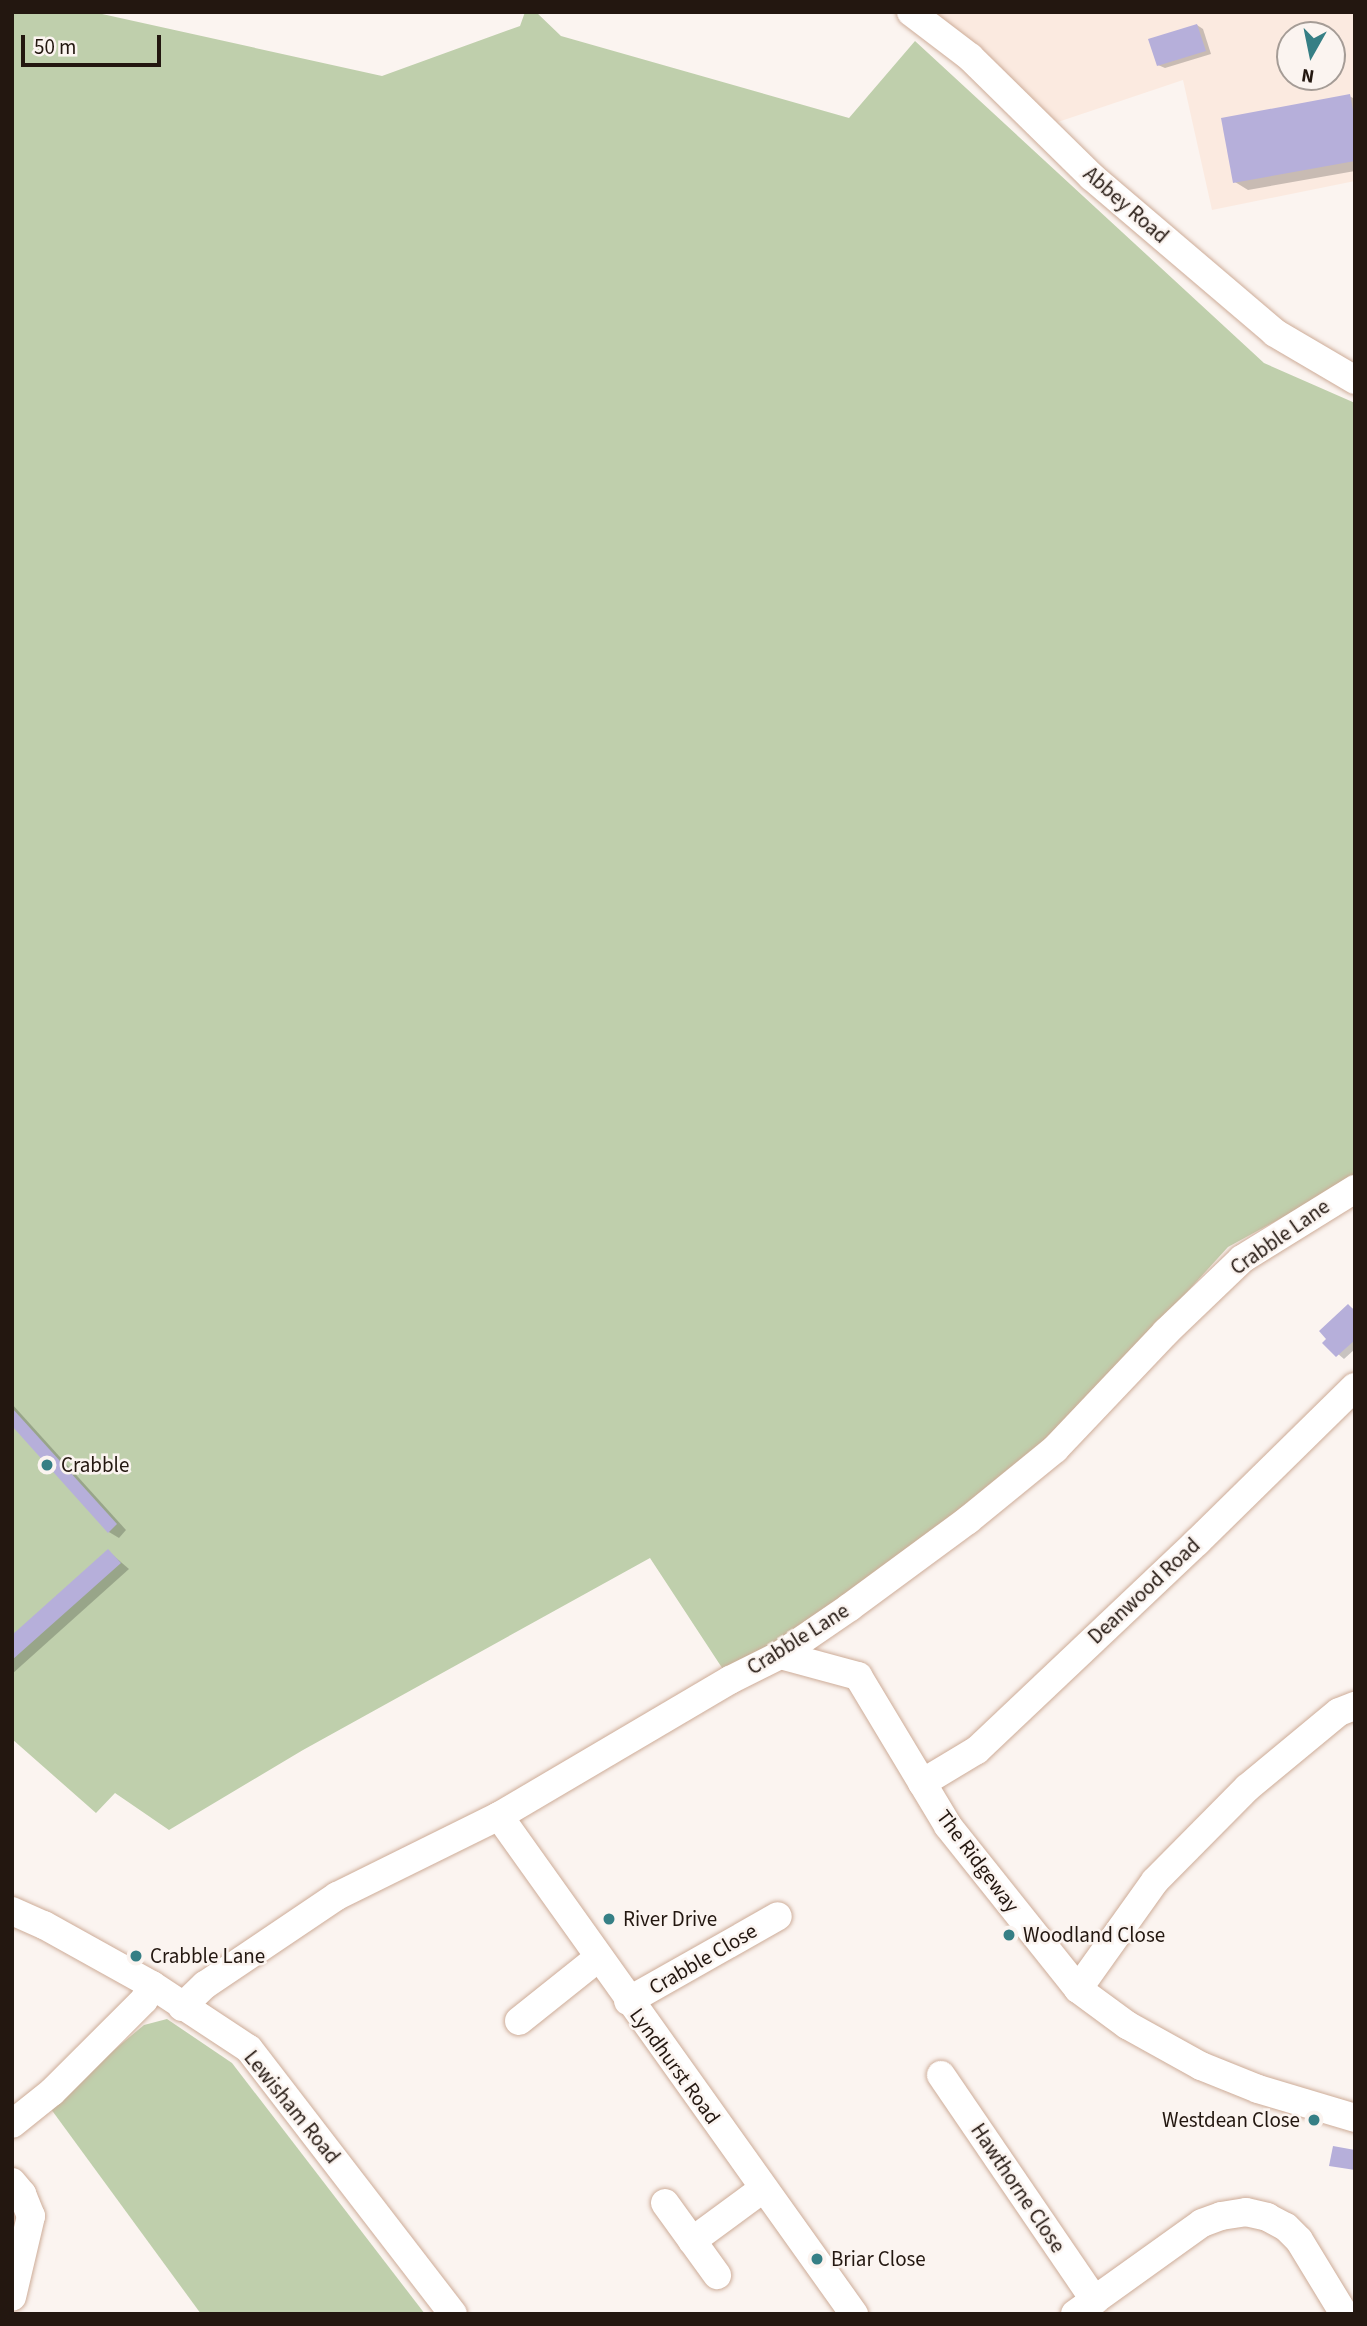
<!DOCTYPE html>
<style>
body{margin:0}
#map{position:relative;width:1367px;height:2326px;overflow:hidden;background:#fbf4f0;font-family:"Source Sans 3",sans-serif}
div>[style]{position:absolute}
.built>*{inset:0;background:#fbeae0}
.green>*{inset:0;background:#bfcfac}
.shadow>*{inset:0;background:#0003}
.building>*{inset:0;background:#b6afda}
.roads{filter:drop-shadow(0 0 2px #cdac98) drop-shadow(0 0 2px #cdac98)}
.minor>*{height:28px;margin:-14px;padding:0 14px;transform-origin:14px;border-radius:14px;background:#fff}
.dots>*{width:19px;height:19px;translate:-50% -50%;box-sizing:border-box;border:4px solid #fbf4f0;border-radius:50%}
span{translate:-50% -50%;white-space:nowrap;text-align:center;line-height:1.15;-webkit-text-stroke:5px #fbf4f0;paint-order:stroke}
.street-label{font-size:21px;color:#231710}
.poi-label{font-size:21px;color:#231710}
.left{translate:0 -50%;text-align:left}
.right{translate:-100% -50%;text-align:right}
.frame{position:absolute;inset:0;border:14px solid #231710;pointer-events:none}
.north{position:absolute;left:1276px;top:21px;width:70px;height:70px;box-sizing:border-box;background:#fbf4f0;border:2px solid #a59c96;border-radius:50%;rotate:189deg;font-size:19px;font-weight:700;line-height:28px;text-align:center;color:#231710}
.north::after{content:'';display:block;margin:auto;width:24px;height:32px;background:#367f85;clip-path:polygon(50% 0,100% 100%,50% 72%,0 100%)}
.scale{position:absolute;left:21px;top:35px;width:140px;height:32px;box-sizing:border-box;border:4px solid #231710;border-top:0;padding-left:9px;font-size:21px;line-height:24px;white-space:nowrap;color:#231710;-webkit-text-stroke:5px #fbf4f0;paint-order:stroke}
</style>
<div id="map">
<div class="built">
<i style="clip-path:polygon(evenodd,911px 12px,1355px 12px,1355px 181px,1212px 210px,1183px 80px,1052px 124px,911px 12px,1290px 35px,1332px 35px,1332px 77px,1290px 77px,1290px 35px)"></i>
</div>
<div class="green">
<i style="clip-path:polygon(12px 12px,93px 12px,382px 76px,520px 26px,525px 12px,536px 12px,561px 36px,849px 118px,915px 41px,1264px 363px,1355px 403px,1355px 1178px,1228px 1247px,1036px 1458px,730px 1680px,650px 1558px,303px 1750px,169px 1830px,115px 1793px,96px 1813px,12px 1739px)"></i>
<i style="clip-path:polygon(167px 2019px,232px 2063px,425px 2314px,201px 2314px,48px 2105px,144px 2025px)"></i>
</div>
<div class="shadow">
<i style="clip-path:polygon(1197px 25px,1203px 29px,1211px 54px,1165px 68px,1158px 65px)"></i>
<i style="clip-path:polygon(1349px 96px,1355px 99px,1355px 171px,1248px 190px,1235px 182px)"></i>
<i style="clip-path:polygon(1348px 1306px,1355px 1310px,1355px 1349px,1344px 1359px,1325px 1343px)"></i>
<i style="clip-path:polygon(12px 1404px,126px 1530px,119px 1538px,109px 1532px,12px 1423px)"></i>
<i style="clip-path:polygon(108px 1551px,129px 1569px,12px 1674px,12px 1637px)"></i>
</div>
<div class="building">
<i style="clip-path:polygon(1197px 24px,1206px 51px,1157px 66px,1148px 39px)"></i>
<i style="clip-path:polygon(1350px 94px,1355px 122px,1355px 161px,1233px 183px,1221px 118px)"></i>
<i style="clip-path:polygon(1348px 1304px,1355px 1311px,1355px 1340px,1336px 1357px,1322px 1343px,1326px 1339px,1319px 1331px)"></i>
<i style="clip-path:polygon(12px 1408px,117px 1524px,108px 1533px,12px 1426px)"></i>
<i style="clip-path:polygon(108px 1549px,121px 1563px,12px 1660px,12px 1635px)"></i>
<i style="clip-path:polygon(1333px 2146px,1355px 2150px,1355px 2170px,1329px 2166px)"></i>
</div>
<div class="roads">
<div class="minor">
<i style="left:911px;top:12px;width:74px;rotate:37.3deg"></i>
<i style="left:970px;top:57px;width:171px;rotate:44.5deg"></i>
<i style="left:1092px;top:177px;width:240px;rotate:40.4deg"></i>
<i style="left:1275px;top:333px;width:93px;rotate:30.4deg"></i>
<i style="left:780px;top:1655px;width:81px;rotate:15.1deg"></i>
<i style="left:858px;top:1676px;width:175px;rotate:59deg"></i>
<i style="left:948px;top:1826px;width:208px;rotate:51.4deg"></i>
<i style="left:1078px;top:1989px;width:61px;rotate:36.3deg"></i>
<i style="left:1127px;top:2025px;width:85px;rotate:29deg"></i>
<i style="left:1201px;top:2066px;width:61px;rotate:22deg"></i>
<i style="left:1258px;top:2089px;width:101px;rotate:16.6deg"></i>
<i style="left:922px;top:1783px;width:64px;rotate:-31deg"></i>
<i style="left:977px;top:1750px;width:303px;rotate:-43.4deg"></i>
<i style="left:1197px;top:1542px;width:221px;rotate:-44.5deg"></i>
<i style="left:499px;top:1816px;width:612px;rotate:54.52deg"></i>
<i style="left:12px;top:1911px;width:35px;rotate:24deg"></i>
<i style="left:44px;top:1925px;width:124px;rotate:29.1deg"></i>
<i style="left:152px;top:1985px;width:116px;rotate:33.4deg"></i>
<i style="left:249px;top:2049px;width:334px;rotate:52.4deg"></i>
<i style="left:1078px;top:1989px;width:133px;rotate:-54.5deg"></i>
<i style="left:1155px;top:1881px;width:131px;rotate:-45.3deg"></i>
<i style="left:1247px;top:1788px;width:119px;rotate:-39.6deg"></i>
<i style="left:1339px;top:1712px;width:17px;rotate:-21deg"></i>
<i style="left:628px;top:2001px;width:172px;rotate:-29.5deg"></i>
<i style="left:182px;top:2007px;width:32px;rotate:-44deg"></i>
<i style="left:205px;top:1985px;width:159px;rotate:-34deg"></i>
<i style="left:337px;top:1896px;width:181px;rotate:-26.3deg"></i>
<i style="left:499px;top:1816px;width:268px;rotate:-30.5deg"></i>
<i style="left:730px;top:1680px;width:56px;rotate:-26.6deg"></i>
<i style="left:780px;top:1655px;width:85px;rotate:-34.4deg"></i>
<i style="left:850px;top:1607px;width:147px;rotate:-36.4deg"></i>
<i style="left:968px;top:1520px;width:112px;rotate:-39.2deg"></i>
<i style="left:1055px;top:1449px;width:161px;rotate:-46.5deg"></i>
<i style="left:1166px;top:1332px;width:105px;rotate:-43.8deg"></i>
<i style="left:1242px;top:1259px;width:133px;rotate:-31.8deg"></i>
<i style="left:519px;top:2021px;width:101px;rotate:-38.6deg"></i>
<i style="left:941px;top:2075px;width:273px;rotate:55.7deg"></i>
<i style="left:12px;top:2124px;width:51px;rotate:-38.7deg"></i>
<i style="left:52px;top:2092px;width:130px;rotate:-45deg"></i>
<i style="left:144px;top:2000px;width:17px;rotate:-62deg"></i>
<i style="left:12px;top:2182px;width:16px;rotate:50deg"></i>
<i style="left:22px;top:2194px;width:24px;rotate:68deg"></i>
<i style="left:31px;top:2216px;width:83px;rotate:103.2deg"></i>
<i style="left:665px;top:2203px;width:89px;rotate:54.2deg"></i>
<i style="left:692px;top:2241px;width:89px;rotate:-36.4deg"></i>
<i style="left:1075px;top:2314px;width:156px;rotate:-35.6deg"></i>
<i style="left:1202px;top:2223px;width:20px;rotate:-20deg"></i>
<i style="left:1221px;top:2216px;width:25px;rotate:-9deg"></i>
<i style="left:1246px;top:2212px;width:22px;rotate:13deg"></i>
<i style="left:1267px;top:2217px;width:21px;rotate:28deg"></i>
<i style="left:1286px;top:2227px;width:18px;rotate:45deg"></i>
<i style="left:1299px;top:2240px;width:87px;rotate:58.7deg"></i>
</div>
</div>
<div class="dots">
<i style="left:47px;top:1465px;background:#367f85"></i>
<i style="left:609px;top:1919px;background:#367f85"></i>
<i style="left:1009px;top:1935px;background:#367f85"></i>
<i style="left:136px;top:1956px;background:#367f85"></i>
<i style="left:1314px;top:2120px;background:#367f85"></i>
<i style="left:817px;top:2259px;background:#367f85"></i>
</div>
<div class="street-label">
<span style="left:1126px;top:205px;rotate:41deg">Abbey Road</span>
<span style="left:1280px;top:1237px;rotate:-35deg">Crabble Lane</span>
<span style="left:1144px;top:1591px;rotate:-43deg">Deanwood Road</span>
<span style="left:798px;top:1639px;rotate:-32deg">Crabble Lane</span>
<span style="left:978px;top:1861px;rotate:53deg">The Ridgeway</span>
<span style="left:703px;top:1959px;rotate:-30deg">Crabble Close</span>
<span style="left:675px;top:2066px;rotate:54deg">Lyndhurst Road</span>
<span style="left:292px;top:2107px;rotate:51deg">Lewisham Road</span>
<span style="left:1018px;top:2188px;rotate:56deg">Hawthorne Close</span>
</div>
<div class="poi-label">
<span class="left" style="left:61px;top:1465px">Crabble</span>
<span class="left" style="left:623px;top:1919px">River Drive</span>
<span class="left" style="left:1023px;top:1935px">Woodland Close</span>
<span class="left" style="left:150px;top:1956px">Crabble Lane</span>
<span class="right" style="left:1300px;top:2120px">Westdean Close</span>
<span class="left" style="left:831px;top:2259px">Briar Close</span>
</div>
<div class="frame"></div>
<div class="north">N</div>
<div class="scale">50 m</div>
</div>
